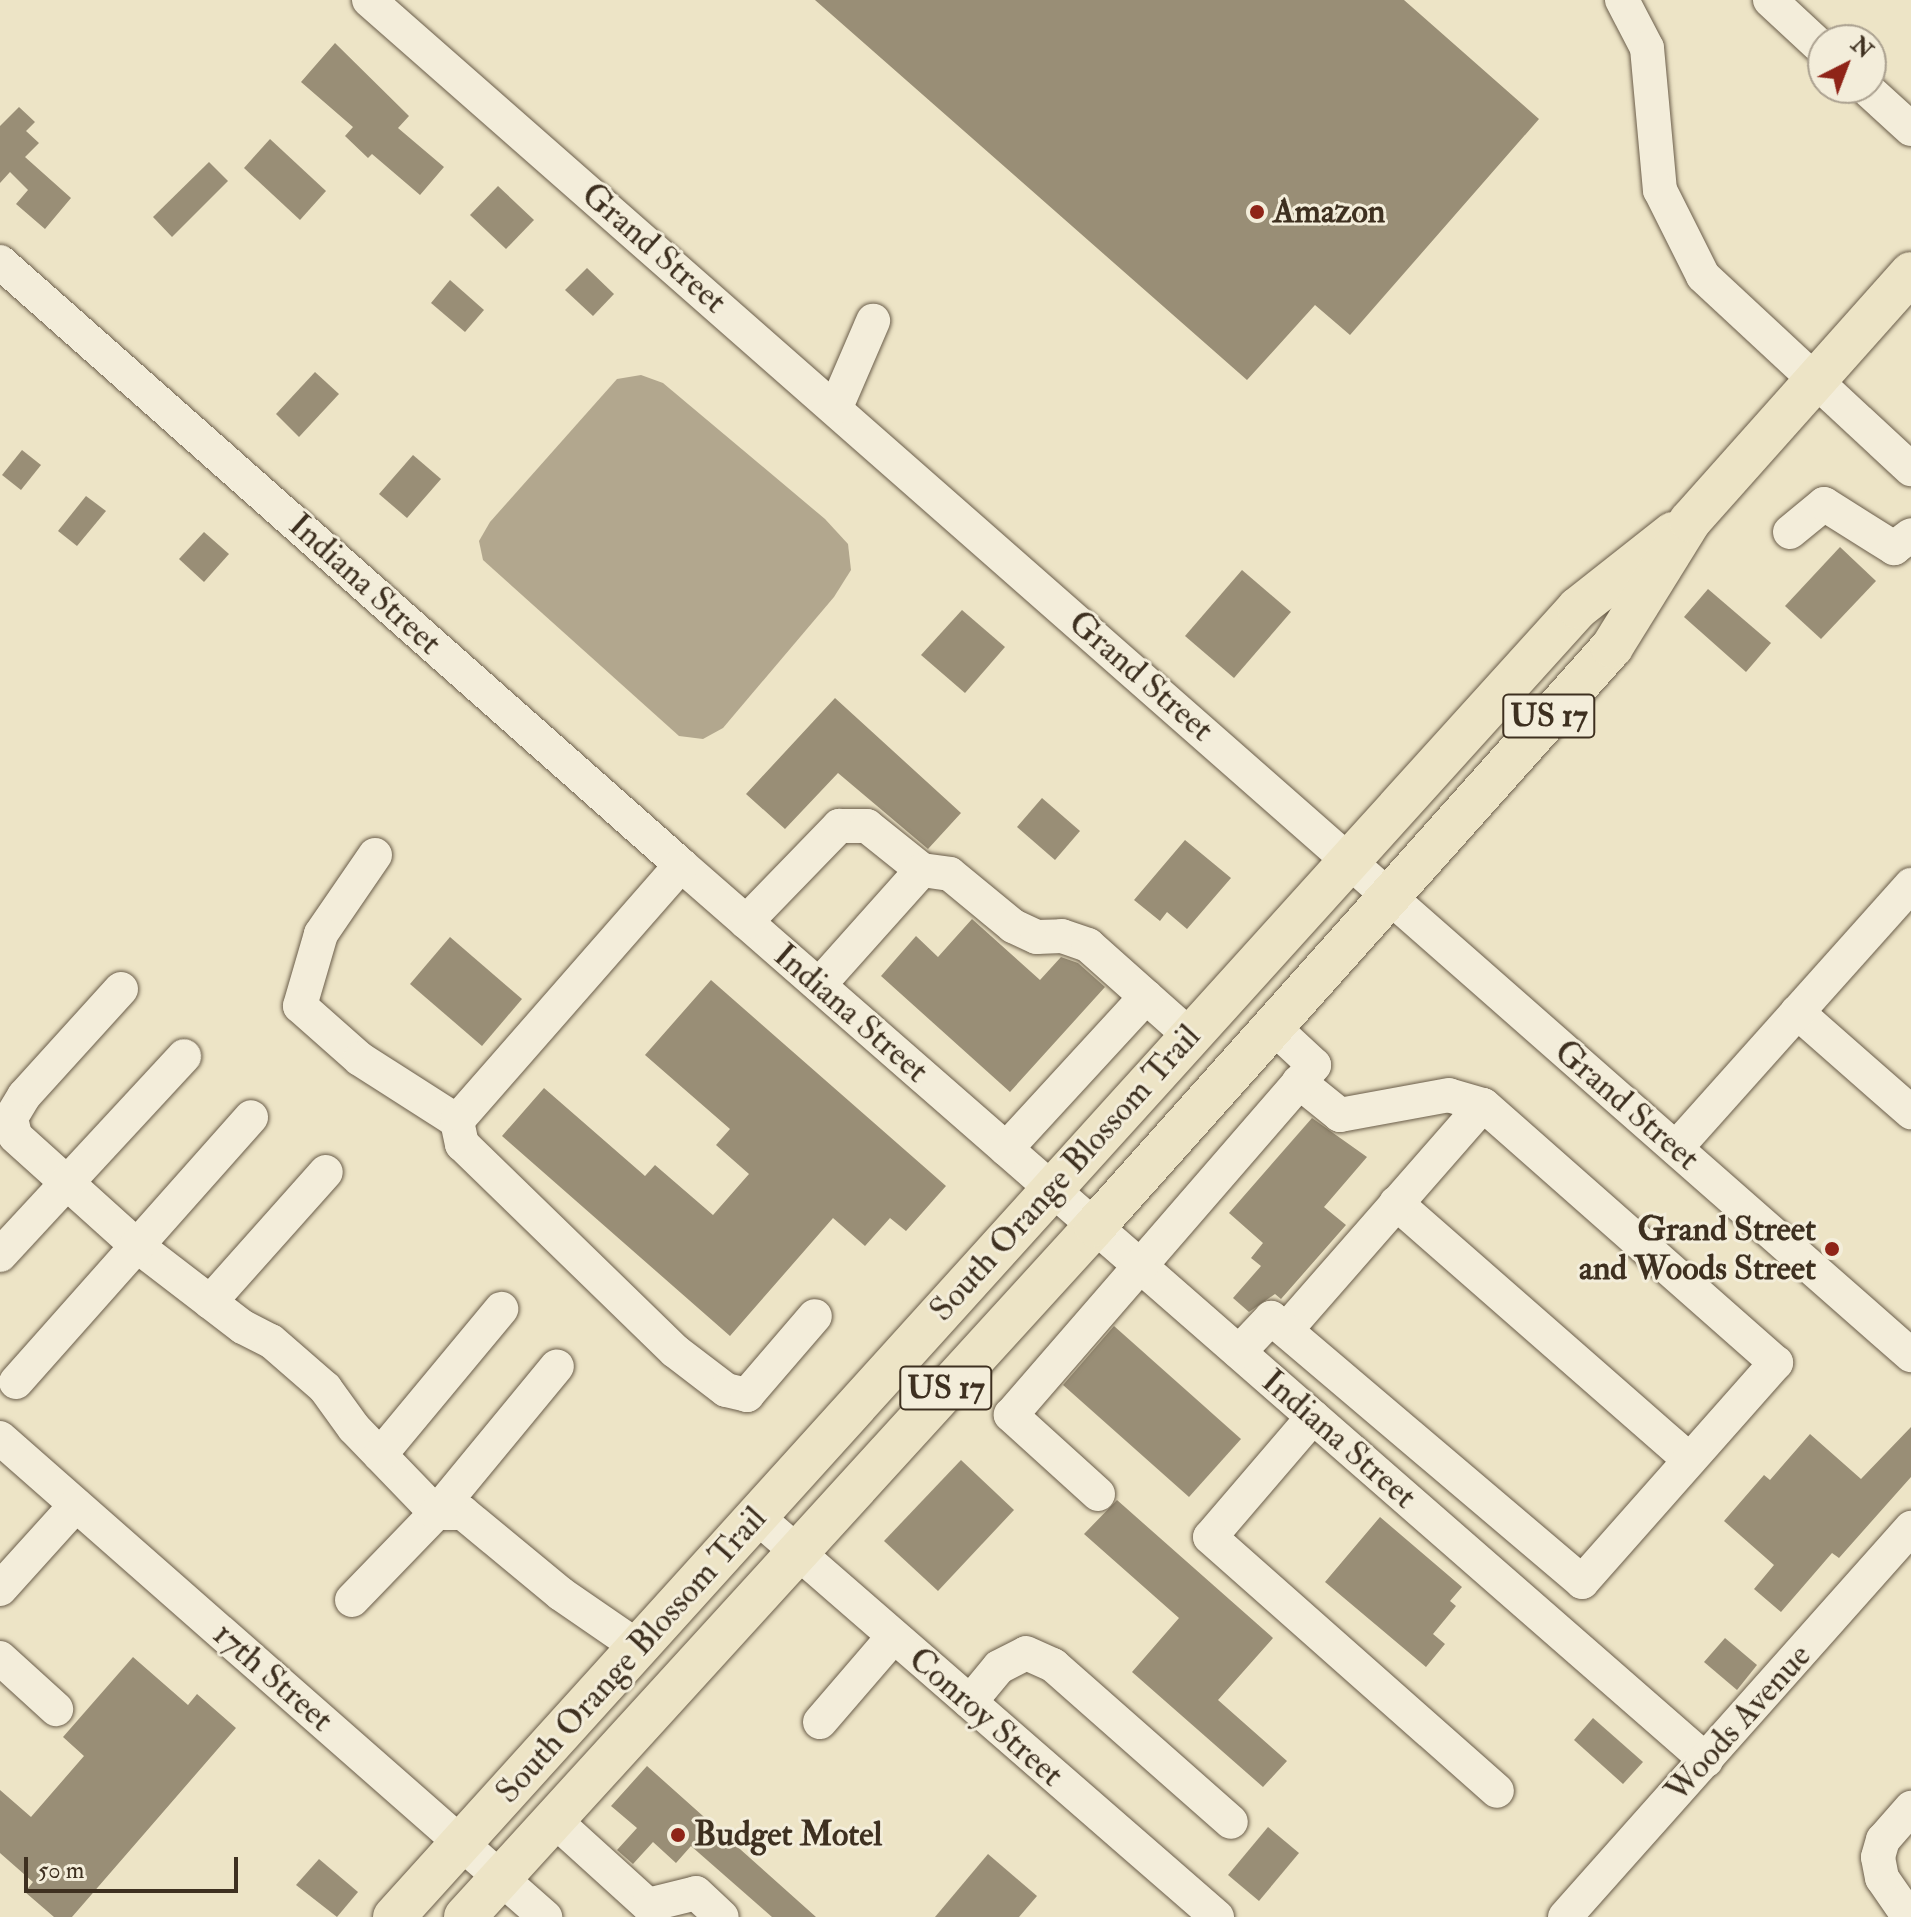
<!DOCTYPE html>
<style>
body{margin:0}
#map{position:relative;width:1911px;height:1917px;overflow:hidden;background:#ede4c6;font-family:"IM FELL Double Pica",serif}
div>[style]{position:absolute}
.water>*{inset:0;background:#b2a78e}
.building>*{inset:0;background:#998e76}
.roads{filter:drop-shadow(0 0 2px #6a5d4a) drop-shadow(0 0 2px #6a5d4a)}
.minor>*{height:34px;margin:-17px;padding:0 17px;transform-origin:17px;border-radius:17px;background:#f3edda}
.major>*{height:42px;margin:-21px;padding:0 21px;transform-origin:21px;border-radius:21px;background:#ede4c6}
.dots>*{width:22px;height:22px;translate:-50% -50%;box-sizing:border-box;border:4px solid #f3edda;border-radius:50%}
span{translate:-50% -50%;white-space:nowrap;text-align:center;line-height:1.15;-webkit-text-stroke:6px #f3edda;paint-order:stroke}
.shield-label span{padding:2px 6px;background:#f3edda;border:2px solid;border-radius:6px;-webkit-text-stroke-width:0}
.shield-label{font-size:32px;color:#3e3020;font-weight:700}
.poi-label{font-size:34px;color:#3e3020;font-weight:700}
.left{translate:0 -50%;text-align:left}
.right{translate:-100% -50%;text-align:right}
.street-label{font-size:34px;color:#3e3020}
.north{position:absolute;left:1807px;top:24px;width:80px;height:80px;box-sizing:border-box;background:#f3edda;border:2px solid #aba190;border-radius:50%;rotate:42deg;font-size:22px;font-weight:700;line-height:32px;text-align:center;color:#3e3020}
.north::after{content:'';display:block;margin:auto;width:28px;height:36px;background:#8f2418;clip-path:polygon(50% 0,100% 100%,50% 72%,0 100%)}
.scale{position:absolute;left:24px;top:1857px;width:214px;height:36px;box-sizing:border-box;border:4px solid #3e3020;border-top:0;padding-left:10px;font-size:24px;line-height:28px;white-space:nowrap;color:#3e3020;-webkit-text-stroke:6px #f3edda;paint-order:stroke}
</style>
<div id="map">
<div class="water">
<i style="clip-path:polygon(641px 375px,663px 383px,825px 519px,848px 544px,851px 570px,834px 597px,723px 728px,703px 739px,679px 736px,483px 560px,479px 541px,490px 522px,617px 379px)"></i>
</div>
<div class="building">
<i style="clip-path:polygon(815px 0,1404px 0,1539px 119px,1350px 335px,1315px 305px,1247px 380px)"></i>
<i style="clip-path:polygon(335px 43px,409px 116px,398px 128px,444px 167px,420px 195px,372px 154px,368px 158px,345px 136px,353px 127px,301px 82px)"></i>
<i style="clip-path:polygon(19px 107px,35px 122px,26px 131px,39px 143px,25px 157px,71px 198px,45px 229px,16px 204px,28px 190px,10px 172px,0 183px,0 126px)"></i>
<i style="clip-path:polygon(270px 139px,326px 191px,300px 220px,244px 168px)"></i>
<i style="clip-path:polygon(209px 162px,228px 181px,172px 237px,153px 217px)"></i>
<i style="clip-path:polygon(498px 186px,534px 220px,506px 249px,470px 215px)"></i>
<i style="clip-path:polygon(587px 268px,614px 294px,593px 316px,565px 290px)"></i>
<i style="clip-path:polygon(450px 280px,484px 310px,465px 332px,431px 303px)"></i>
<i style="clip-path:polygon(315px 372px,339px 394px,299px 437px,276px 414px)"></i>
<i style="clip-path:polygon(22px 450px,41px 465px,21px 490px,2px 475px)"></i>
<i style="clip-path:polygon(413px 455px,441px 479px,407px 518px,379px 494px)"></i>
<i style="clip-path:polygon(86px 496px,106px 511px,77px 546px,58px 531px)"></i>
<i style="clip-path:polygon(204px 532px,229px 554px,204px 582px,179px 559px)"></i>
<i style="clip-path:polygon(1840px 547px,1876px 581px,1821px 639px,1785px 606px)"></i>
<i style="clip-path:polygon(1242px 570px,1291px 612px,1234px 678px,1185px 636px)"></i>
<i style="clip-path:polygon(1708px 589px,1771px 643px,1746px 672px,1684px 617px)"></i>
<i style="clip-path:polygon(962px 610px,1005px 647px,965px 693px,921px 655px)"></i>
<i style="clip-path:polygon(835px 698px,961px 813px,928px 849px,838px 773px,785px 829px,746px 794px)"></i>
<i style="clip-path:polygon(1042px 798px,1080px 831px,1055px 860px,1017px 827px)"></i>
<i style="clip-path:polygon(1185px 840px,1231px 878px,1187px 929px,1167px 912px,1160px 921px,1134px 900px)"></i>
<i style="clip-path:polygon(972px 919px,1040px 980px,1061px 957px,1078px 963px,1105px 987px,1010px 1092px,881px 976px,916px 936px,938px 957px)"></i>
<i style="clip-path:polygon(450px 937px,522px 999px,482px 1046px,410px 984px)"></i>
<i style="clip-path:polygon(711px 980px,946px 1186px,906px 1231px,890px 1218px,865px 1246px,833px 1218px,730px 1336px,502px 1136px,544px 1088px,645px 1176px,655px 1165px,713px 1215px,749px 1174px,716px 1145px,730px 1129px,645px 1055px)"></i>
<i style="clip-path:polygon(1312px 1118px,1367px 1157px,1324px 1207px,1346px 1225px,1281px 1299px,1275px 1294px,1249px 1312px,1233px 1298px,1261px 1266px,1251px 1258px,1263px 1243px,1229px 1213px)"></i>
<i style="clip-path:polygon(1114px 1326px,1241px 1439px,1189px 1497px,1063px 1385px)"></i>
<i style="clip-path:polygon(1911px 1427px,1911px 1477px,1839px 1558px,1832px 1553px,1781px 1612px,1754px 1589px,1774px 1565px,1724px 1521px,1764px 1475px,1770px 1480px,1810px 1434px,1861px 1479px)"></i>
<i style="clip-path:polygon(961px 1460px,1014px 1510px,938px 1591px,884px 1541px)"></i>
<i style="clip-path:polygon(1117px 1500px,1273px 1638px,1218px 1700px,1287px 1761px,1263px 1787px,1132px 1672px,1179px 1618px,1084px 1534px)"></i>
<i style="clip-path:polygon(1380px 1517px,1462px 1587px,1450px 1601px,1456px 1606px,1433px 1634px,1445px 1644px,1426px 1667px,1325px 1582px)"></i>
<i style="clip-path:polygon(1725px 1638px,1757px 1665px,1737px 1690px,1704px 1662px)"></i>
<i style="clip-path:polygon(133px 1657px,188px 1705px,197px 1694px,236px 1728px,72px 1917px,54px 1917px,25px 1892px,33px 1882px,0 1853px,0 1790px,31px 1817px,84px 1756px,63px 1737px)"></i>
<i style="clip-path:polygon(1593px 1718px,1643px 1762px,1623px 1784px,1574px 1740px)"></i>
<i style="clip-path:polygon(647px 1766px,816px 1917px,772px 1917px,691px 1846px,676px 1863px,653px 1842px,633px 1864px,617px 1850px,637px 1828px,611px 1806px)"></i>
<i style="clip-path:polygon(1268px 1827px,1299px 1853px,1259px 1901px,1228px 1875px)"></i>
<i style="clip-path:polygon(988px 1854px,1037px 1896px,1019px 1917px,935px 1917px)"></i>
<i style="clip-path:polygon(319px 1859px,358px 1892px,337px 1917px,296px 1885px)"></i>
</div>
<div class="roads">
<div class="minor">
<i style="left:369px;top:0;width:2053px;rotate:41.31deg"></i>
<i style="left:1622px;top:0;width:54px;rotate:62.5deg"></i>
<i style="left:1647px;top:48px;width:143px;rotate:84.8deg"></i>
<i style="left:1660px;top:190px;width:96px;rotate:63.4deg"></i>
<i style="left:1703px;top:276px;width:284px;rotate:42.9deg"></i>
<i style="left:1770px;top:0;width:72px;rotate:42.8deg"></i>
<i style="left:1866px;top:88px;width:61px;rotate:42.3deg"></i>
<i style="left:0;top:262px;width:910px;rotate:41.52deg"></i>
<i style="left:681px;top:865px;width:1361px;rotate:41.13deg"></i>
<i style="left:836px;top:407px;width:94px;rotate:-66.7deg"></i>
<i style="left:1790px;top:532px;width:44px;rotate:-39.5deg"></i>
<i style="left:1824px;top:504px;width:83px;rotate:32.2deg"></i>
<i style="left:1894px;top:548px;width:21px;rotate:-37deg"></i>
<i style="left:375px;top:855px;width:96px;rotate:124.4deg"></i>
<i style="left:321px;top:934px;width:75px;rotate:106.3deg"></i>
<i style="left:300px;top:1006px;width:80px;rotate:41.5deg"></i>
<i style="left:360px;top:1059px;width:115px;rotate:32.6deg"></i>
<i style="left:681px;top:865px;width:340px;rotate:131.2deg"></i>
<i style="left:457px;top:1121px;width:24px;rotate:78deg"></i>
<i style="left:462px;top:1144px;width:297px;rotate:44.2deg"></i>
<i style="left:675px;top:1351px;width:64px;rotate:37.4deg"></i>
<i style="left:726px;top:1390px;width:22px;rotate:13deg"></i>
<i style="left:747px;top:1395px;width:104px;rotate:-49.3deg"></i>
<i style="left:746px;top:922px;width:134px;rotate:-45.9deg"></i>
<i style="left:839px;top:826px;width:28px"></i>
<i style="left:867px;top:826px;width:70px;rotate:38.7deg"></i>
<i style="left:922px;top:870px;width:28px;rotate:8deg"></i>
<i style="left:950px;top:874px;width:82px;rotate:39.5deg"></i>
<i style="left:1013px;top:926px;width:26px;rotate:25deg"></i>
<i style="left:1037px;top:937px;width:25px;rotate:-2deg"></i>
<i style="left:1062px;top:936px;width:28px;rotate:19deg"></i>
<i style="left:1088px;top:945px;width:135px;rotate:41.7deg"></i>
<i style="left:819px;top:985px;width:154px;rotate:-48.2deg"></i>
<i style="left:121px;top:989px;width:144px;rotate:132.2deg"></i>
<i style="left:24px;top:1096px;width:26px;rotate:121deg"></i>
<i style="left:11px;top:1118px;width:18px;rotate:77deg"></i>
<i style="left:15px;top:1136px;width:163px;rotate:42deg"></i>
<i style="left:136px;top:1245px;width:135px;rotate:37.5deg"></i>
<i style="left:243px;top:1327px;width:31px;rotate:27deg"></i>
<i style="left:271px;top:1341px;width:72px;rotate:41deg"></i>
<i style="left:325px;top:1388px;width:49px;rotate:54.1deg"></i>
<i style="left:354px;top:1428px;width:118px;rotate:46deg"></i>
<i style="left:436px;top:1513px;width:27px"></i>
<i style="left:463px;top:1513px;width:127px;rotate:39.6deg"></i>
<i style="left:561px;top:1594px;width:93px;rotate:34.5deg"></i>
<i style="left:1797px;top:1012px;width:152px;rotate:41.3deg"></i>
<i style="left:1676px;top:1148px;width:353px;rotate:-48.2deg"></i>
<i style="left:1006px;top:1149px;width:207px;rotate:-47.4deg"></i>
<i style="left:1396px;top:1203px;width:390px;rotate:41.2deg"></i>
<i style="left:0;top:1255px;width:271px;rotate:-47.2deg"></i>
<i style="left:210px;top:1302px;width:174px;rotate:-48.3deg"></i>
<i style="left:1286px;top:1330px;width:299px;rotate:-48.8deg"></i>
<i style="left:1239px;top:1352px;width:47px;rotate:-46.7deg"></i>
<i style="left:1271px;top:1318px;width:408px;rotate:40.3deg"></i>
<i style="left:1582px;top:1582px;width:293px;rotate:-48.5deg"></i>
<i style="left:1776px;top:1363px;width:390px;rotate:-138.6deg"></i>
<i style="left:1483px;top:1105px;width:35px;rotate:-164deg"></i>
<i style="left:1449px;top:1095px;width:111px;rotate:169.6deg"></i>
<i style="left:1340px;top:1115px;width:53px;rotate:-141.2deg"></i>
<i style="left:16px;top:1382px;width:354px;rotate:-48.4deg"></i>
<i style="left:1313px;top:1417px;width:158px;rotate:130.6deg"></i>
<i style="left:1210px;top:1537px;width:383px;rotate:41.5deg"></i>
<i style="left:0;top:1438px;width:726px;rotate:41.31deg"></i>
<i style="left:380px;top:1455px;width:190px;rotate:-50.3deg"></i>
<i style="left:1098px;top:1494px;width:118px;rotate:-137.8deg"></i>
<i style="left:1011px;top:1415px;width:463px;rotate:-49.1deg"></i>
<i style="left:1314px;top:1065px;width:57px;rotate:-137.1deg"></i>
<i style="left:756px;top:1516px;width:611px;rotate:41.02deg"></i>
<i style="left:0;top:1589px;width:113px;rotate:-47.9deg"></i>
<i style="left:352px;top:1600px;width:121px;rotate:-46deg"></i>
<i style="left:436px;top:1513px;width:190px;rotate:-50.5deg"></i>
<i style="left:0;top:1658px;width:76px;rotate:42.3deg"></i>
<i style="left:970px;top:1702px;width:45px;rotate:-50.4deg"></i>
<i style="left:999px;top:1667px;width:30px;rotate:-27deg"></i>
<i style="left:1026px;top:1653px;width:30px;rotate:24deg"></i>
<i style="left:1053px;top:1665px;width:237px;rotate:41.4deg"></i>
<i style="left:820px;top:1722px;width:113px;rotate:-49.3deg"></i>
<i style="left:553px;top:1819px;width:128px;rotate:42.2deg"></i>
<i style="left:648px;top:1905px;width:49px;rotate:-14deg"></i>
<i style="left:696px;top:1893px;width:35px;rotate:43deg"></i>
<i style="left:1565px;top:1917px;width:521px;rotate:-48.35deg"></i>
<i style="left:1909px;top:1917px;width:47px;rotate:-124.7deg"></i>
<i style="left:1882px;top:1878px;width:21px;rotate:-101deg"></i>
<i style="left:1878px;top:1857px;width:18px;rotate:-74deg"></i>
<i style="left:1883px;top:1840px;width:43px;rotate:-48.8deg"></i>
</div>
<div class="major">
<i style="left:394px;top:1917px;width:1765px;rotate:-47.87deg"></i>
<i style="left:1578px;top:608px;width:121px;rotate:-38.3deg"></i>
<i style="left:465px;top:1917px;width:935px;rotate:-47.64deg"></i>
<i style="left:1095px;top:1226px;width:776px;rotate:-48.24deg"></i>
<i style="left:1612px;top:647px;width:148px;rotate:-58.2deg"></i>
<i style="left:1690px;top:521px;width:332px;rotate:-48.3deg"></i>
</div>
</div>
<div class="dots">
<i style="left:1257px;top:212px;background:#8f2418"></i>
<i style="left:1832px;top:1249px;background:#8f2418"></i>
<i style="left:678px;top:1835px;background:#8f2418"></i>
</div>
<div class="shield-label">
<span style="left:1549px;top:716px">US 17</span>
<span style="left:946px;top:1388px">US 17</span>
</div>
<div class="poi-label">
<span class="left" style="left:1273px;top:212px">Amazon</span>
<span class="right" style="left:1816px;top:1249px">Grand Street<br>and Woods Street</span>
<span class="left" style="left:694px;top:1835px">Budget Motel</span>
</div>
<div class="street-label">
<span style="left:654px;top:248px;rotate:41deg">Grand Street</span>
<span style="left:365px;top:584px;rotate:42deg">Indiana Street</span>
<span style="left:1141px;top:676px;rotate:41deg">Grand Street</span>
<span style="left:851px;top:1013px;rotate:41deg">Indiana Street</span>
<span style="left:1627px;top:1105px;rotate:41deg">Grand Street</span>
<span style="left:1065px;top:1173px;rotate:-48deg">South Orange Blossom Trail</span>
<span style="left:1339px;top:1439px;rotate:41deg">Indiana Street</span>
<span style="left:631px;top:1655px;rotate:-48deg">South Orange Blossom Trail</span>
<span style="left:273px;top:1677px;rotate:41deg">17th Street</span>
<span style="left:986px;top:1717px;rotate:41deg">Conroy Street</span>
<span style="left:1738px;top:1723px;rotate:-48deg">Woods Avenue</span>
</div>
<div class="north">N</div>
<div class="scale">50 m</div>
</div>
